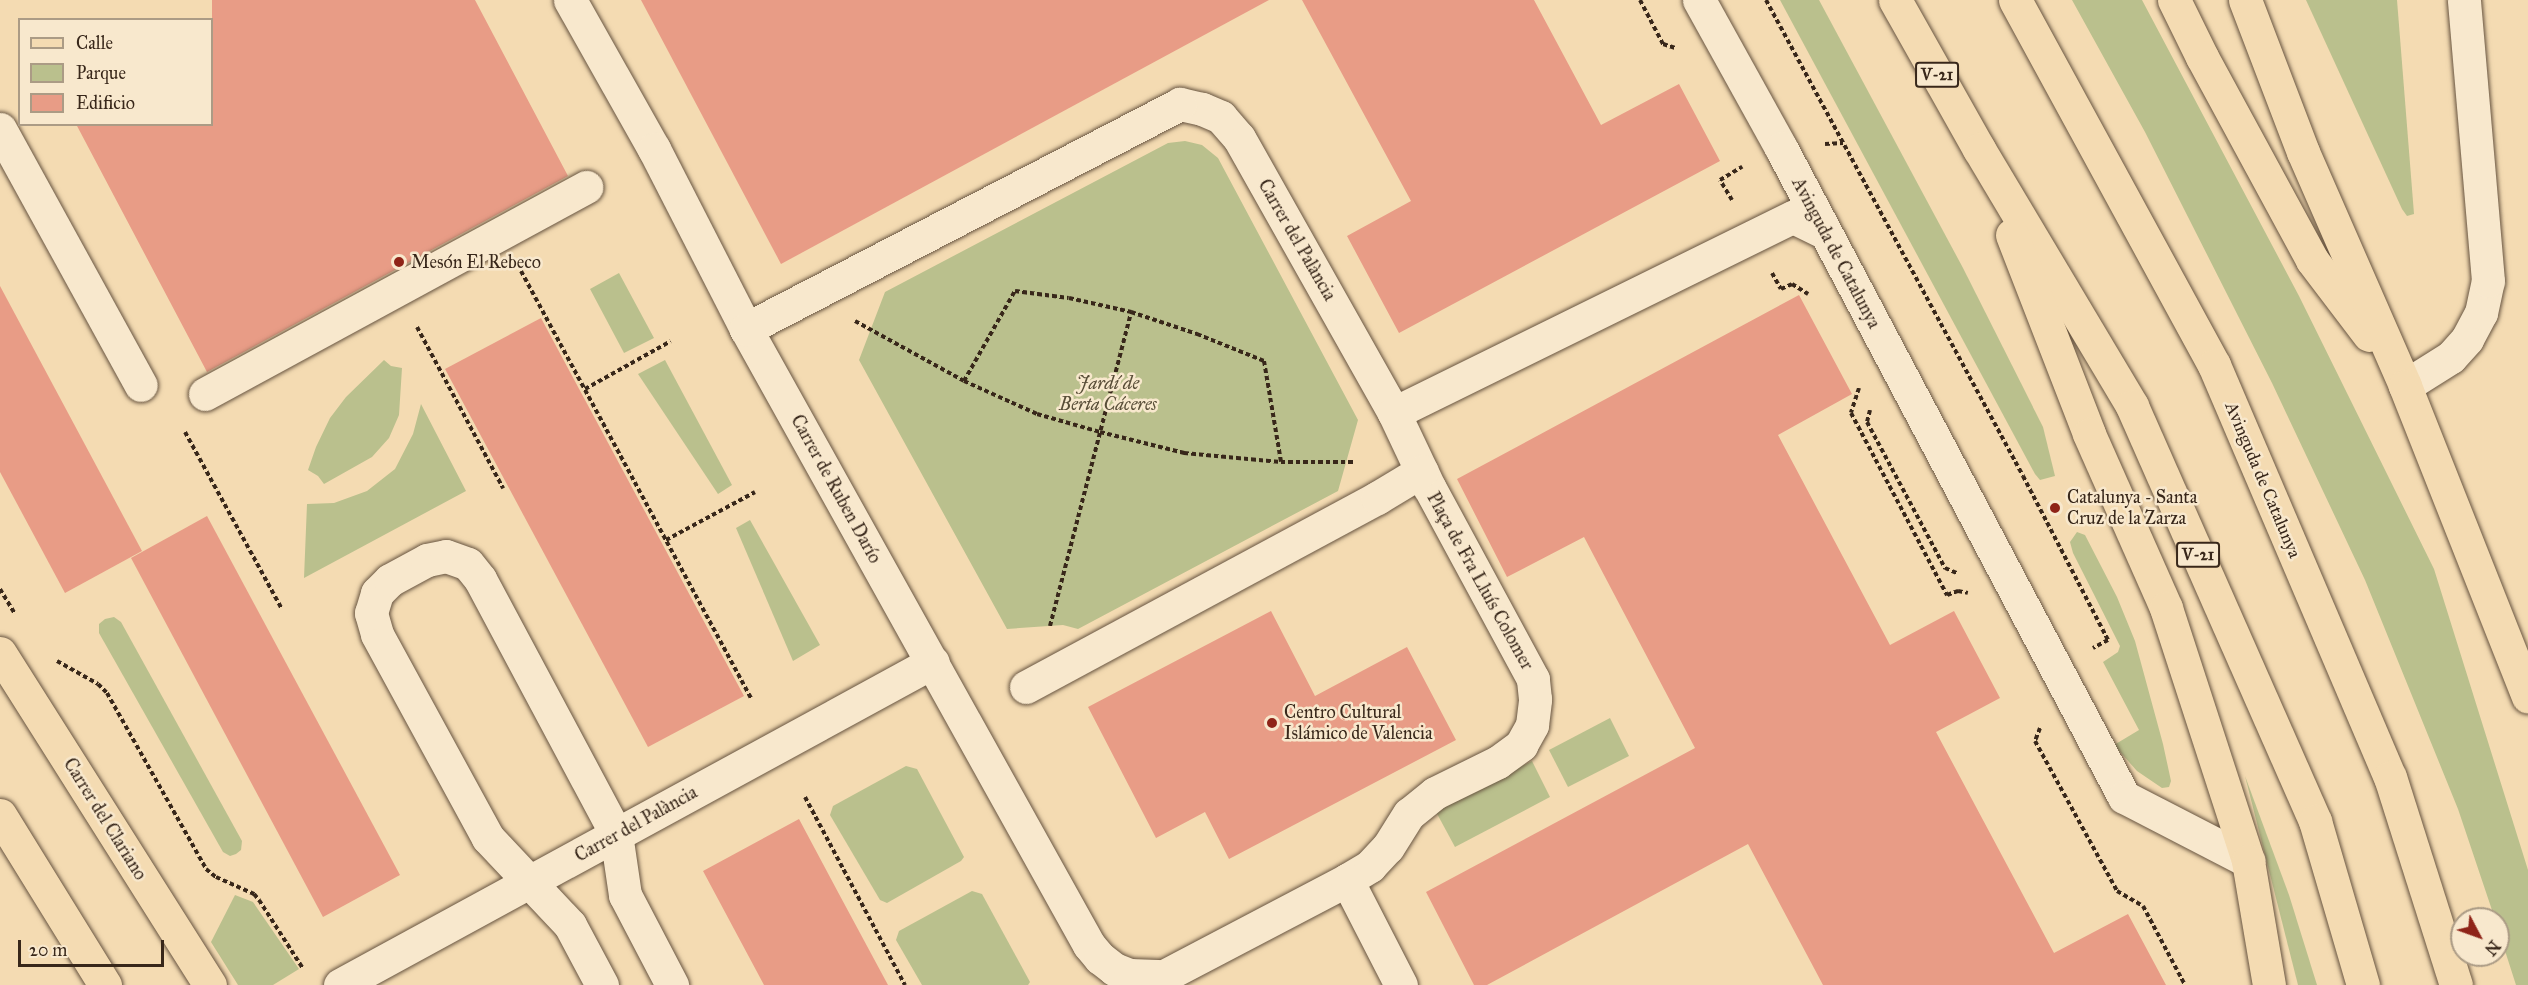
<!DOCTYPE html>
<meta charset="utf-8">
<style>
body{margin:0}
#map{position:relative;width:2528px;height:985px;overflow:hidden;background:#f4dbb2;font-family:"IM FELL Great Primer",serif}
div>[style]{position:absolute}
.green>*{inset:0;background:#bac08d}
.building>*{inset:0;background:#e89c86}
.path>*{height:4px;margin-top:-2px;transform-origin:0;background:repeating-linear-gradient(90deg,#38271a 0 4.5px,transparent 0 7.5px)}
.roads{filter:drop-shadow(0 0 2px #675440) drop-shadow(0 0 2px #675440)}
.street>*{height:33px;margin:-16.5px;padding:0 16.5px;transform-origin:16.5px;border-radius:16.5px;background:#f8e8cd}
.primary>*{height:33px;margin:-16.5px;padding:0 16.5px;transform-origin:16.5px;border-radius:16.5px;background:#f4dbb2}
.dots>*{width:16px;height:16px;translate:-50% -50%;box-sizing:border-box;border:3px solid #f8e8cd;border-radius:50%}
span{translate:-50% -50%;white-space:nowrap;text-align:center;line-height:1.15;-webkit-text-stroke:5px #f8e8cd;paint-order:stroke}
.shield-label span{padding:2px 4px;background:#f8e8cd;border:2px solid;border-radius:4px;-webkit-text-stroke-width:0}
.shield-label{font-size:16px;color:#38271a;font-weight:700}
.street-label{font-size:18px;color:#38271a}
.poi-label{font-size:18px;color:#38271a}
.left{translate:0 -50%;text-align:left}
.park-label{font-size:18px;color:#584d37;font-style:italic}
.legend{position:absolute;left:18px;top:18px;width:195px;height:108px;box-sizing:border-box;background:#f8e8cd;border:2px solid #ab9b85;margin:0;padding:8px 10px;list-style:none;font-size:18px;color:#38271a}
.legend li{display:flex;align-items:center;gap:12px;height:30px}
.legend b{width:30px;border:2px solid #ab9b85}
.north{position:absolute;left:2450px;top:907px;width:60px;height:60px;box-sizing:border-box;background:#f8e8cd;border:2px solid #ab9b85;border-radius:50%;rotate:131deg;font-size:16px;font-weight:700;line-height:24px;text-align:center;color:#38271a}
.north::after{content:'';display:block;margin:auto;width:21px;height:27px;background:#8f2418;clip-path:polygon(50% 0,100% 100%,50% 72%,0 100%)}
.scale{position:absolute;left:18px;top:940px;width:146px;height:27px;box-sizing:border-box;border:3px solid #38271a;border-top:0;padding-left:8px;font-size:18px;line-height:21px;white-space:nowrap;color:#38271a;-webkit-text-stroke:4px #f8e8cd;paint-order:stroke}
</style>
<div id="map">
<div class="green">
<i style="clip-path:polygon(1780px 0,1819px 0,1963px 268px,2043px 427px,2055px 476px,2040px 480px,2035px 474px)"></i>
<i style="clip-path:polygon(2072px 0,2142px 0,2299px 296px,2434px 569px,2528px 870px,2528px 985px,2516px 985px,2498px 929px,2498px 919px,2495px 919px,2458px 809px,2365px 580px,2272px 383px,2145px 132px)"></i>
<i style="clip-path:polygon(2306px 0,2397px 0,2414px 214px,2407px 216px,2402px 209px)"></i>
<i style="clip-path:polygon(1185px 141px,1202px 145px,1218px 158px,1358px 420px,1338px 491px,1078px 629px,1063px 625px,1007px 629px,859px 360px,885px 292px,1168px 143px)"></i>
<i style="clip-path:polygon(619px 273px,654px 338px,624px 353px,590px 289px)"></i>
<i style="clip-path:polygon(384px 360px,391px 366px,402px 368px,399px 415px,389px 438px,372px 457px,324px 484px,318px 476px,308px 470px,316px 447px,330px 418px,346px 397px)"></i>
<i style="clip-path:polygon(665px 360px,732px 485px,718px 494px,638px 374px)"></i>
<i style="clip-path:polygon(421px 404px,466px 491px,304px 578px,307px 504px,334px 503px,367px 491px,395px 469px,413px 434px)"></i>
<i style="clip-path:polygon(750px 520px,820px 645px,793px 661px,736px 528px)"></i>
<i style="clip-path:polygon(2077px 532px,2085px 535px,2117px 597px,2135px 641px,2163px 744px,2171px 781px,2169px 787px,2162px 788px,2137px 771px,2114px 745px,2139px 730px,2103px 662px,2118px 652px,2120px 646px,2073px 553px,2070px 542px)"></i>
<i style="clip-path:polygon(114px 617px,121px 622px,242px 841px,241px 850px,236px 854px,230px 856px,223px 852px,99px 633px,99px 624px,105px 619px)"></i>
<i style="clip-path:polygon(1610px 718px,1629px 756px,1568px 787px,1549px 750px)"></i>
<i style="clip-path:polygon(1532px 761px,1550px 797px,1455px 847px,1435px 810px)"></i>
<i style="clip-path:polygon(906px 766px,917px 769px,964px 857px,961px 861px,887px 903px,880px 900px,830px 815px,833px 806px)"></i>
<i style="clip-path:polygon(2245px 776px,2289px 895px,2317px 985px,2298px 985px)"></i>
<i style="clip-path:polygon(972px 891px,982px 894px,1030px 982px,1028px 985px,922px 985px,896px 940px,899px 931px)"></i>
<i style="clip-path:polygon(235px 895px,253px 902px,299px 969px,273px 985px,238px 985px,211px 942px)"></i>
</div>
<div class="building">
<i style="clip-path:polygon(212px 0,475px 0,568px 176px,207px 372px,76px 124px,212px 124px)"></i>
<i style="clip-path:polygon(641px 0,1269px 0,781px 264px)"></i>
<i style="clip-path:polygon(1302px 0,1534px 0,1601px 125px,1679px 84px,1720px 161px,1399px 333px,1347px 236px,1411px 201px)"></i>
<i style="clip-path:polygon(0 286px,142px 551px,65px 593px,0 472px)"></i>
<i style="clip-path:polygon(1799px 295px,1852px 394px,1778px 435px,1890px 645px,1954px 611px,2000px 698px,1936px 732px,2054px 953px,2128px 914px,2166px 985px,1823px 985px,1748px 844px,1487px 985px,1474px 985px,1426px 892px,1695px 748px,1584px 537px,1507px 577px,1457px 479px)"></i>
<i style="clip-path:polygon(541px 318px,744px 696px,648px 747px,445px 369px)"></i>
<i style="clip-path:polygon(207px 516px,400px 875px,323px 917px,131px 558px)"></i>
<i style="clip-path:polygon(1271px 611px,1315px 696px,1407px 647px,1456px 740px,1229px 859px,1205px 812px,1156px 838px,1088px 707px)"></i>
<i style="clip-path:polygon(799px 819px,839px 894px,888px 985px,764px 985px,703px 871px)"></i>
</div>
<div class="path">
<i style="left:1640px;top:0;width:50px;rotate:62.4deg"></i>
<i style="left:1663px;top:44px;width:13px;rotate:18deg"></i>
<i style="left:1766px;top:0;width:541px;rotate:61.63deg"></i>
<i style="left:2023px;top:476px;width:185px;rotate:62.6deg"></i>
<i style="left:2108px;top:640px;width:17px;rotate:152deg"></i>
<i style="left:1825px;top:144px;width:18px;rotate:-3deg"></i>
<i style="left:1732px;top:200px;width:23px;rotate:-121deg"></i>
<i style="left:1720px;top:180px;width:26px;rotate:-31deg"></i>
<i style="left:521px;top:271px;width:485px;rotate:61.7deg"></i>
<i style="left:1772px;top:273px;width:18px;rotate:61deg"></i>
<i style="left:1781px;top:289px;width:12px;rotate:-24deg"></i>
<i style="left:1792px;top:284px;width:19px;rotate:32deg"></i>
<i style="left:855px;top:321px;width:124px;rotate:28.8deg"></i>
<i style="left:964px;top:381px;width:80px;rotate:24.3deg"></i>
<i style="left:1037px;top:414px;width:66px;rotate:15.9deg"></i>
<i style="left:1100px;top:432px;width:87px;rotate:14deg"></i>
<i style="left:1184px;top:453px;width:97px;rotate:5.3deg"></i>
<i style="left:1281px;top:462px;width:72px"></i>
<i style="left:417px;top:327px;width:183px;rotate:61.9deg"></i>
<i style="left:964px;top:381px;width:103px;rotate:-60.5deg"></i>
<i style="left:1015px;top:291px;width:54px;rotate:7.4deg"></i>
<i style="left:1069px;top:298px;width:64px;rotate:12.7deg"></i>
<i style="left:1131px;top:312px;width:70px;rotate:18.4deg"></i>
<i style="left:1197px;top:334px;width:72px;rotate:21.9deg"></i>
<i style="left:1264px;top:361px;width:102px;rotate:80.4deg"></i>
<i style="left:1859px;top:388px;width:26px;rotate:108deg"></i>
<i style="left:1851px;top:413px;width:206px;rotate:62.2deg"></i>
<i style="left:1947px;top:595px;width:12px;rotate:-20deg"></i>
<i style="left:1958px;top:591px;width:10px;rotate:11deg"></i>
<i style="left:585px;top:389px;width:98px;rotate:-29.2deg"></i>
<i style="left:1870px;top:410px;width:12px;rotate:104deg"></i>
<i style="left:1867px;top:422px;width:166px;rotate:61.9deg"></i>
<i style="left:1945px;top:568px;width:13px;rotate:23deg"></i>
<i style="left:185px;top:432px;width:200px;rotate:61.3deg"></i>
<i style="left:666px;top:540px;width:101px;rotate:-28.3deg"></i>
<i style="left:0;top:589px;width:29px;rotate:59deg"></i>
<i style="left:1050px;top:626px;width:324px;rotate:-75.5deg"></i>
<i style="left:57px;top:661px;width:47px;rotate:29.3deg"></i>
<i style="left:98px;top:684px;width:13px;rotate:45deg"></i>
<i style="left:107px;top:693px;width:202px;rotate:60.6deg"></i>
<i style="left:206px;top:869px;width:13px;rotate:39deg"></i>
<i style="left:216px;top:877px;width:42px;rotate:24.1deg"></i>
<i style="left:254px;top:894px;width:8px;rotate:50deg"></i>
<i style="left:259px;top:900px;width:80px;rotate:57.3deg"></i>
<i style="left:2040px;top:728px;width:14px;rotate:111deg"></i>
<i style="left:2035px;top:741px;width:171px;rotate:61.3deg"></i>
<i style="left:2117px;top:891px;width:30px;rotate:30deg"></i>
<i style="left:2143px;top:906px;width:89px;rotate:62deg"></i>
<i style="left:805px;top:797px;width:213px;rotate:62deg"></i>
</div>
<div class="roads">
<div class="street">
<i style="left:570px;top:0;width:171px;rotate:60.6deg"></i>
<i style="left:654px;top:149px;width:202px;rotate:62.9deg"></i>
<i style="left:746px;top:329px;width:705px;rotate:60.89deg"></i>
<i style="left:1089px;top:945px;width:17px;rotate:50deg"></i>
<i style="left:1100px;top:958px;width:18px;rotate:38deg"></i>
<i style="left:1114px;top:969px;width:17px;rotate:21deg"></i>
<i style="left:1130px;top:975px;width:34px;rotate:2deg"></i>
<i style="left:1164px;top:976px;width:207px;rotate:-27.7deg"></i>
<i style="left:1347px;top:880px;width:27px;rotate:-31deg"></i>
<i style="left:1370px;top:866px;width:26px;rotate:-47deg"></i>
<i style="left:1388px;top:847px;width:39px;rotate:-58deg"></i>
<i style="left:1409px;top:814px;width:33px;rotate:-39deg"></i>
<i style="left:1435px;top:793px;width:70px;rotate:-26.2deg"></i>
<i style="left:1498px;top:762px;width:29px;rotate:-36deg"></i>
<i style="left:1521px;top:745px;width:23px;rotate:-61deg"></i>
<i style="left:1532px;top:725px;width:26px;rotate:-83deg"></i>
<i style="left:1535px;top:699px;width:20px;rotate:-96deg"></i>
<i style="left:1533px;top:679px;width:218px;rotate:-118.4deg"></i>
<i style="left:1429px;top:487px;width:82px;rotate:-115.3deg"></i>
<i style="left:1394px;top:413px;width:316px;rotate:-119.4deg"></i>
<i style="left:1239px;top:138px;width:28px;rotate:-131deg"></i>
<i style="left:1221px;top:117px;width:21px;rotate:-157deg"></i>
<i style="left:1202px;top:109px;width:23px;rotate:-167deg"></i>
<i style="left:1180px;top:104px;width:489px;rotate:152.6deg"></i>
<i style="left:1699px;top:0;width:169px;rotate:61deg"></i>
<i style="left:1781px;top:148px;width:734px;rotate:62.14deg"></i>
<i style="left:2124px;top:797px;width:140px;rotate:27.3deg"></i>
<i style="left:0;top:129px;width:292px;rotate:61.2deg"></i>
<i style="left:2405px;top:386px;width:54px;rotate:-32.2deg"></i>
<i style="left:2451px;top:357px;width:24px;rotate:-48deg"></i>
<i style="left:2467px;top:339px;width:30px;rotate:-62deg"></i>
<i style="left:2481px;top:313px;width:33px;rotate:-78deg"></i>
<i style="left:2488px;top:281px;width:282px;rotate:-94.9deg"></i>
<i style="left:205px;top:394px;width:434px;rotate:-28.5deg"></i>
<i style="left:1394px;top:413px;width:445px;rotate:-26.2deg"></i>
<i style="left:1793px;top:217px;width:34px;rotate:26deg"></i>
<i style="left:1026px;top:687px;width:399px;rotate:-28.3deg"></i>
<i style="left:1377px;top:498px;width:52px;rotate:-31deg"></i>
<i style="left:1347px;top:880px;width:118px;rotate:62.8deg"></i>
<i style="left:340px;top:985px;width:675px;rotate:-28.58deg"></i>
<i style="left:602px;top:985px;width:68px;rotate:-118.1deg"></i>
<i style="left:570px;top:925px;width:120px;rotate:-133.3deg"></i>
<i style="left:488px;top:838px;width:232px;rotate:-118.6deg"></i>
<i style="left:377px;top:634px;width:22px;rotate:-106deg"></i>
<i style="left:371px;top:613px;width:21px;rotate:-73deg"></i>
<i style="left:377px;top:593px;width:18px;rotate:-45deg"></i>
<i style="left:390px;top:580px;width:42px;rotate:-28.4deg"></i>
<i style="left:427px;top:560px;width:19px;rotate:-12deg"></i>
<i style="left:446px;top:556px;width:23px;rotate:20deg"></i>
<i style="left:468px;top:564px;width:19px;rotate:51deg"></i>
<i style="left:480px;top:579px;width:289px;rotate:61.9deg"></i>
<i style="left:616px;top:834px;width:62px;rotate:81.6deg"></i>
<i style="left:625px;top:895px;width:102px;rotate:62.4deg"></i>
</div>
<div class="primary">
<i style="left:1895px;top:0;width:171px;rotate:60.6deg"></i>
<i style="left:1979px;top:149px;width:299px;rotate:59.2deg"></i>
<i style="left:2132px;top:406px;width:454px;rotate:66.2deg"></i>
<i style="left:2315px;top:821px;width:171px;rotate:73.7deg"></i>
<i style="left:2015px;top:0;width:416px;rotate:61.4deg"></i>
<i style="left:2214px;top:365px;width:448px;rotate:66.9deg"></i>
<i style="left:2390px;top:777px;width:218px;rotate:72.4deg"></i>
<i style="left:2174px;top:0;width:64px;rotate:63.8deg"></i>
<i style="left:2202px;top:57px;width:231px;rotate:61.5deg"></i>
<i style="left:2312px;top:260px;width:94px;rotate:52.8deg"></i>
<i style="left:2245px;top:0;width:163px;rotate:69.1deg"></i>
<i style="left:2303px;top:152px;width:255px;rotate:66.4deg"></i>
<i style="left:2405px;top:386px;width:334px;rotate:68.4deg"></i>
<i style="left:2012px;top:235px;width:213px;rotate:68.8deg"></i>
<i style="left:2089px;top:434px;width:190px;rotate:66.1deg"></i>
<i style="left:2166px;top:608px;width:266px;rotate:72deg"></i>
<i style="left:2248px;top:861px;width:126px;rotate:80.4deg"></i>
<i style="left:0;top:653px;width:393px;rotate:57.7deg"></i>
<i style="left:0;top:815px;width:200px;rotate:58.3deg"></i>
</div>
</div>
<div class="dots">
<i style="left:399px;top:262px;background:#8f2418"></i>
<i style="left:2055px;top:508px;background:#8f2418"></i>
<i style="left:1272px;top:723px;background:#8f2418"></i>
</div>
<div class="shield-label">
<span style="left:1937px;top:75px">V-21</span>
<span style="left:2198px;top:555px">V-21</span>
</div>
<div class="street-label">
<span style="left:1297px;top:240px;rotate:60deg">Carrer del Palància</span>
<span style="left:1836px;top:253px;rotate:62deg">Avinguda de Catalunya</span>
<span style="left:2263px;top:480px;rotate:67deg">Avinguda de Catalunya</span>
<span style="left:836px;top:489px;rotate:61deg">Carrer de Ruben Darío</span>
<span style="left:1480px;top:581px;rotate:61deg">Plaça de Fra Lluís Colomer</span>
<span style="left:105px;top:819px;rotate:58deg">Carrer del Clariano</span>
<span style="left:636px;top:824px;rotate:-29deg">Carrer del Palància</span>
</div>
<div class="poi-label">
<span class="left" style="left:411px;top:262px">Mesón El Rebeco</span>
<span class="left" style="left:2067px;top:508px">Catalunya - Santa<br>Cruz de la Zarza</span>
<span class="left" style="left:1284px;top:723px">Centro Cultural<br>Islámico de Valencia</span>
</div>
<div class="park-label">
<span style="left:1108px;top:394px">Jardí de<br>Berta Cáceres</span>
</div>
<ul class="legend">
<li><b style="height:8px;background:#f4dbb2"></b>Calle</li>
<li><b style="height:16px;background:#bac08d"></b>Parque</li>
<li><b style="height:16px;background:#e89c86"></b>Edificio</li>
</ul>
<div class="north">N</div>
<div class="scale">20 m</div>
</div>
